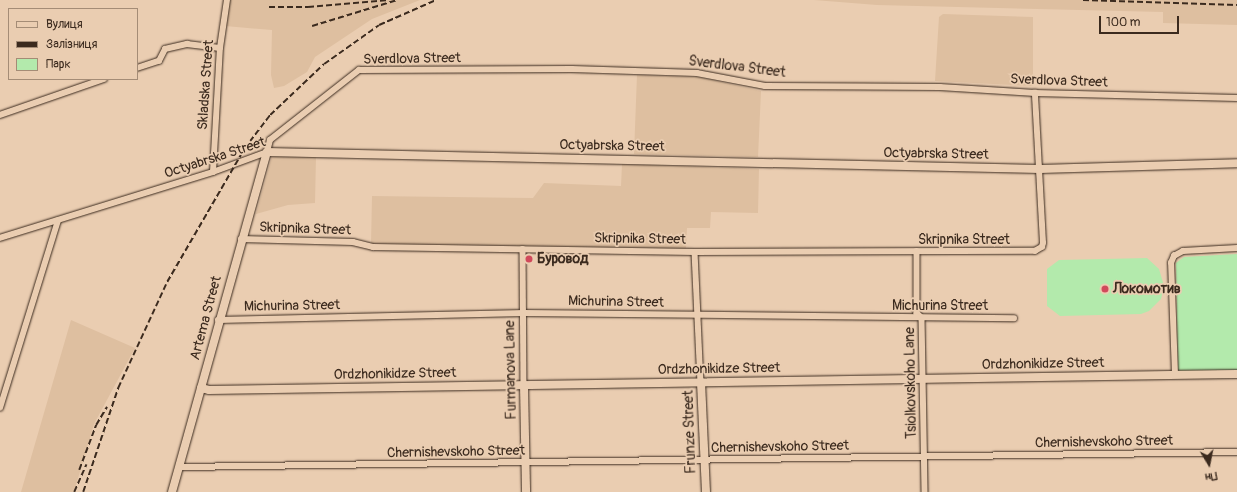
<!DOCTYPE html>
<meta charset="utf-8">
<style>
body{margin:0}
#map{position:relative;width:1237px;height:492px;overflow:hidden;background:#eacdb1;font-family:Pangolin,sans-serif}
div>[style]{position:absolute}
.built>*{inset:0;background:#debfa0}
.green>*{inset:0;background:#b3eaac}
.roads{filter:drop-shadow(0 0 1px #3b2a1e) drop-shadow(0 0 1px #3b2a1e)}
.street>*{height:5.5px;margin:-2.75px;padding:0 2.75px;transform-origin:2.75px;border-radius:2.75px;background:#eacdb1}
.secondary>*{height:8px;margin:-4px;padding:0 4px;transform-origin:4px;border-radius:4px;background:#eacdb1}
.rail>*{height:1.5px;margin-top:-0.75px;transform-origin:0;background:repeating-linear-gradient(90deg,#3b2a1e 0 6px,transparent 0 9px)}
.dots>*{width:11px;height:11px;translate:-50% -50%;box-sizing:border-box;border:2px solid #eacdb1;border-radius:50%}
span{translate:-50% -50%;white-space:nowrap;text-align:center;line-height:1.15;-webkit-text-stroke:3.5px #eacdb1;paint-order:stroke}
.street-label{font-size:14px;color:#3b2a1e}
.poi-label{font-size:14px;color:#3b2a1e;font-weight:700}
.left{translate:0 -50%;text-align:left}
.legend{position:absolute;left:8px;top:8px;width:130px;height:72px;box-sizing:border-box;background:#eacdb1;border:1px solid #a48c76;margin:0;padding:5px 7px;list-style:none;font-size:12px;color:#3b2a1e}
.legend li{display:flex;align-items:center;gap:8px;height:20px}
.legend b{width:20px;border:1px solid #a48c76}
.north{position:absolute;left:1189px;top:444px;width:40px;height:40px;-webkit-text-stroke:3px #eacdb1;paint-order:stroke;rotate:170deg;font-size:11px;font-weight:700;line-height:16px;text-align:center;color:#3b2a1e}
.north::after{content:'';display:block;margin:auto;width:14px;height:18px;background:#3b2a1e;clip-path:polygon(50% 0,100% 100%,50% 72%,0 100%)}
.scale{position:absolute;left:1099px;top:16px;width:80px;height:18px;box-sizing:border-box;border:2px solid #3b2a1e;border-top:0;padding-left:5px;font-size:12px;line-height:14px;white-space:nowrap;color:#3b2a1e;-webkit-text-stroke:3px #eacdb1;paint-order:stroke}
</style>
<div id="map">
<div class="built">
<i style="clip-path:polygon(228px 0,420px 0,372px 19px,315px 57px,307px 72px,284px 86px,274px 88px,271px 75px,272px 30px,225px 26px)"></i>
<i style="clip-path:polygon(814px 0,1237px 0,1237px 25px,1163px 23px,1163px 12px,877px 5px)"></i>
<i style="clip-path:polygon(943px 14px,1033px 17px,1033px 86px,935px 81px,939px 17px)"></i>
<i style="clip-path:polygon(637px 75px,699px 77px,761px 91px,758px 157px,634px 154px)"></i>
<i style="clip-path:polygon(272px 156px,316px 157px,315px 203px,288px 205px,256px 214px)"></i>
<i style="clip-path:polygon(622px 164px,759px 169px,758px 213px,711px 212px,710px 228px,687px 228px,686px 249px,371px 245px,372px 196px,533px 198px,544px 183px,621px 186px)"></i>
<i style="clip-path:polygon(71px 320px,135px 348px,94px 424px,74px 492px,21px 492px)"></i>
</div>
<div class="green">
<i style="clip-path:polygon(1237px 254px,1237px 371px,1178px 372px,1176px 263px,1184px 257px)"></i>
<i style="clip-path:polygon(1147px 258px,1159px 269px,1164px 286px,1161px 299px,1149px 311px,1141px 314px,1060px 316px,1047px 306px,1047px 269px,1059px 260px)"></i>
</div>
<div class="roads">
<div class="street">
<i style="left:137px;top:68px;width:23px;rotate:-18deg"></i>
<i style="left:159px;top:61px;width:13px;rotate:-63deg"></i>
<i style="left:165px;top:49px;width:23px;rotate:-13deg"></i>
<i style="left:187px;top:44px;width:33px;rotate:7deg"></i>
<i style="left:0;top:115px;width:110px;rotate:-19.1deg"></i>
<i style="left:213px;top:172px;width:124px;rotate:-86.8deg"></i>
<i style="left:220px;top:48px;width:49px;rotate:-81.7deg"></i>
<i style="left:0;top:238px;width:223px;rotate:-17.2deg"></i>
<i style="left:213px;top:172px;width:58px;rotate:-20.3deg"></i>
<i style="left:267px;top:152px;width:12px;rotate:-76deg"></i>
<i style="left:270px;top:140px;width:113px;rotate:-38.2deg"></i>
<i style="left:359px;top:70px;width:213px;rotate:-0.3deg"></i>
<i style="left:572px;top:69px;width:125px;rotate:1.8deg"></i>
<i style="left:697px;top:73px;width:69px;rotate:10.8deg"></i>
<i style="left:765px;top:86px;width:175px;rotate:0.3deg"></i>
<i style="left:940px;top:87px;width:95px;rotate:3.6deg"></i>
<i style="left:1035px;top:93px;width:202px;rotate:1.4deg"></i>
<i style="left:241px;top:239px;width:112px;rotate:1.5deg"></i>
<i style="left:353px;top:242px;width:21px;rotate:14deg"></i>
<i style="left:373px;top:247px;width:322px;rotate:0.9deg"></i>
<i style="left:695px;top:252px;width:340px;rotate:-0.2deg"></i>
<i style="left:1035px;top:251px;width:8px;rotate:-30deg"></i>
<i style="left:1042px;top:247px;width:4px;rotate:-76deg"></i>
<i style="left:1043px;top:243px;width:150px;rotate:-93.1deg"></i>
<i style="left:523px;top:249px;width:136px;rotate:89.6deg"></i>
<i style="left:917px;top:251px;width:62px;rotate:90deg"></i>
<i style="left:917px;top:313px;width:7px;rotate:45deg"></i>
<i style="left:922px;top:318px;width:174px;rotate:89deg"></i>
<i style="left:695px;top:252px;width:130px;rotate:87.4deg"></i>
<i style="left:218px;top:320px;width:306px;rotate:-1.3deg"></i>
<i style="left:524px;top:313px;width:490px;rotate:0.6deg"></i>
<i style="left:1175px;top:375px;width:112px;rotate:-92deg"></i>
<i style="left:1171px;top:263px;width:8px;rotate:-67deg"></i>
<i style="left:1174px;top:256px;width:10px;rotate:-29deg"></i>
<i style="left:1183px;top:251px;width:54px;rotate:-3.2deg"></i>
<i style="left:0;top:408px;width:196px;rotate:-72.8deg"></i>
<i style="left:180px;top:467px;width:1057px;rotate:-0.81deg"></i>
</div>
<div class="secondary">
<i style="left:701px;top:382px;width:110px;rotate:87.4deg"></i>
<i style="left:524px;top:385px;width:107px;rotate:88.9deg"></i>
<i style="left:201px;top:388px;width:8px;rotate:14deg"></i>
<i style="left:209px;top:390px;width:1028px;rotate:-0.89deg"></i>
<i style="left:172px;top:492px;width:353px;rotate:-74.4deg"></i>
<i style="left:267px;top:152px;width:773px;rotate:1.26deg"></i>
<i style="left:1040px;top:169px;width:197px;rotate:-1.7deg"></i>
</div>
</div>
<div class="rail">
<i style="left:1083px;top:0;width:154px;rotate:1.9deg"></i>
<i style="left:269px;top:7px;width:39px"></i>
<i style="left:308px;top:7px;width:81px;rotate:-4.9deg"></i>
<i style="left:312px;top:26px;width:89px;rotate:-17deg"></i>
<i style="left:79px;top:470px;width:48px;rotate:-69.3deg"></i>
<i style="left:96px;top:425px;width:21px;rotate:-59deg"></i>
<i style="left:74px;top:492px;width:30px;rotate:-66deg"></i>
<i style="left:83px;top:492px;width:110px;rotate:-71.4deg"></i>
<i style="left:118px;top:388px;width:117px;rotate:-65.2deg"></i>
<i style="left:167px;top:282px;width:154px;rotate:-59.9deg"></i>
<i style="left:244px;top:149px;width:43px;rotate:-52.6deg"></i>
<i style="left:270px;top:115px;width:74px;rotate:-43.4deg"></i>
<i style="left:324px;top:64px;width:67px;rotate:-35.3deg"></i>
<i style="left:379px;top:25px;width:62px;rotate:-23.7deg"></i>
</div>
<div class="dots">
<i style="left:529px;top:259px;background:#d1495b"></i>
<i style="left:1105px;top:289px;background:#d1495b"></i>
</div>
<div class="street-label">
<span style="left:412px;top:59px;rotate:-1deg">Sverdlova Street</span>
<span style="left:737px;top:67px;rotate:7deg">Sverdlova Street</span>
<span style="left:1059px;top:81px;rotate:2deg">Sverdlova Street</span>
<span style="left:206px;top:85px;rotate:-86deg">Skladska Street</span>
<span style="left:612px;top:146px;rotate:1deg">Octyabrska Street</span>
<span style="left:936px;top:154px;rotate:1deg">Octyabrska Street</span>
<span style="left:215px;top:158px;rotate:-18deg">Octyabrska Street</span>
<span style="left:305px;top:229px;rotate:2deg">Skripnika Street</span>
<span style="left:640px;top:239px;rotate:1deg">Skripnika Street</span>
<span style="left:964px;top:240px">Skripnika Street</span>
<span style="left:616px;top:302px;rotate:1deg">Michurina Street</span>
<span style="left:292px;top:306px;rotate:-1deg">Michurina Street</span>
<span style="left:940px;top:306px">Michurina Street</span>
<span style="left:206px;top:318px;rotate:-75deg">Artema Street</span>
<span style="left:1043px;top:364px;rotate:-1deg">Ordzhonikidze Street</span>
<span style="left:719px;top:369px;rotate:-1deg">Ordzhonikidze Street</span>
<span style="left:511px;top:370px;rotate:-91deg">Furmanova Lane</span>
<span style="left:395px;top:374px;rotate:-1deg">Ordzhonikidze Street</span>
<span style="left:911px;top:383px;rotate:-91deg">Tsiolkovskoho Lane</span>
<span style="left:690px;top:432px;rotate:-92deg">Frunze Street</span>
<span style="left:1104px;top:442px;rotate:-1deg">Chernishevskoho Street</span>
<span style="left:780px;top:447px;rotate:-1deg">Chernishevskoho Street</span>
<span style="left:456px;top:452px;rotate:-1deg">Chernishevskoho Street</span>
</div>
<div class="poi-label">
<span class="left" style="left:537px;top:259px">Буровод</span>
<span class="left" style="left:1113px;top:289px">Локомотив</span>
</div>
<ul class="legend">
<li><b style="height:5px;background:#eacdb1"></b>Вулиця</li>
<li><b style="height:5px;background:#3b2a1e"></b>Залізниця</li>
<li><b style="height:11px;background:#b3eaac"></b>Парк</li>
</ul>
<div class="north">Пн</div>
<div class="scale">100 m</div>
</div>
